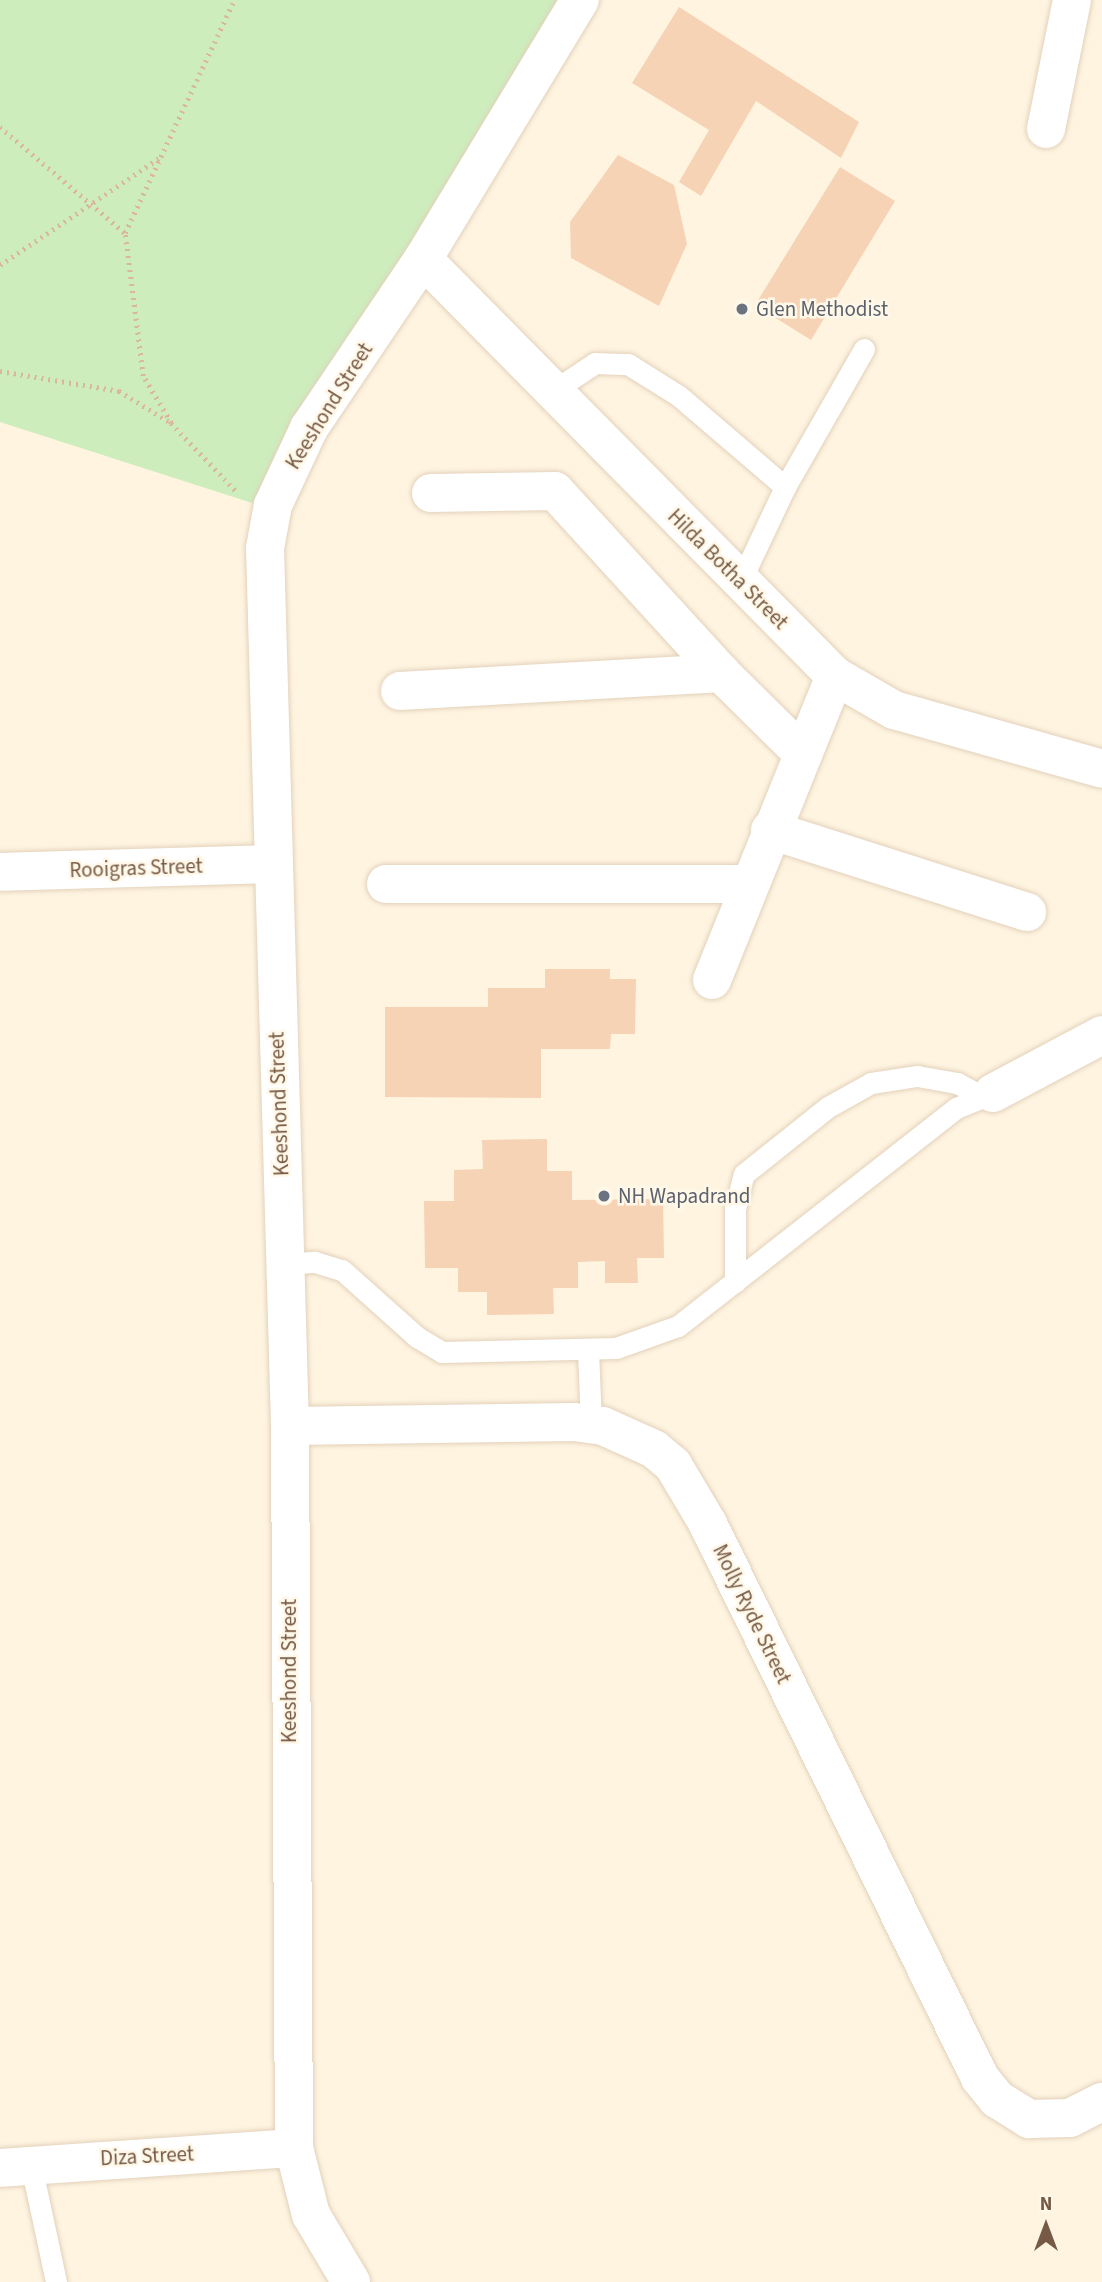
<!DOCTYPE html>
<style>
body{margin:0}
#map{position:relative;width:1102px;height:2282px;overflow:hidden;background:#fef4e0;font-family:"Source Sans 3",sans-serif}
div>[style]{position:absolute}
.green>*{inset:0;background:#cdedbd}
.building>*{inset:0;background:#f6d3b5}
.path>*{height:4.5px;margin-top:-2.25px;transform-origin:0;background:repeating-linear-gradient(90deg,#dab798 0 2px,transparent 0 7px)}
.roads{filter:drop-shadow(0 0 2px #e3d1bb) drop-shadow(0 0 2px #e3d1bb)}
.lane>*{height:21px;margin:-10.5px;padding:0 10.5px;transform-origin:10.5px;border-radius:10.5px;background:#fff}
.street>*{height:38px;margin:-19px;padding:0 19px;transform-origin:19px;border-radius:19px;background:#fff}
.dots>*{width:19px;height:19px;translate:-50% -50%;box-sizing:border-box;border:4px solid #fff8e8;border-radius:50%}
span{translate:-50% -50%;white-space:nowrap;text-align:center;line-height:1.15;-webkit-text-stroke:5px #fff8e8;paint-order:stroke}
.worship-label{font-size:21px;color:#5b616d}
.left{translate:0 -50%;text-align:left}
.street-label{font-size:21px;color:#775a45}
.north{position:absolute;left:1011px;top:2191px;width:70px;height:70px;-webkit-text-stroke:5px #fff8e8;paint-order:stroke;rotate:0deg;font-size:19px;font-weight:700;line-height:28px;text-align:center;color:#775a45}
.north::after{content:'';display:block;margin:auto;width:24px;height:32px;background:#775a45;clip-path:polygon(50% 0,100% 100%,50% 72%,0 100%)}
</style>
<div id="map">
<div class="green">
<i style="clip-path:polygon(0 0,595px 0,280px 512px,0 422px)"></i>
</div>
<div class="building">
<i style="clip-path:polygon(679px 7px,859px 122px,841px 158px,756px 101px,701px 196px,679px 182px,709px 130px,632px 83px)"></i>
<i style="clip-path:polygon(618px 155px,674px 185px,687px 244px,659px 306px,571px 258px,570px 222px)"></i>
<i style="clip-path:polygon(840px 167px,895px 201px,811px 340px,755px 305px)"></i>
<i style="clip-path:polygon(545px 969px,610px 969px,610px 979px,636px 979px,635px 1034px,611px 1034px,610px 1049px,541px 1049px,541px 1098px,385px 1097px,385px 1007px,488px 1007px,488px 988px,545px 988px)"></i>
<i style="clip-path:polygon(547px 1139px,547px 1171px,572px 1171px,572px 1200px,663px 1199px,664px 1258px,637px 1258px,638px 1283px,605px 1283px,605px 1261px,578px 1262px,578px 1288px,553px 1288px,554px 1314px,487px 1315px,487px 1292px,458px 1292px,458px 1268px,425px 1268px,424px 1201px,454px 1201px,454px 1170px,483px 1169px,482px 1140px)"></i>
</div>
<div class="path">
<i style="left:0;top:127px;width:164px;rotate:40.3deg"></i>
<i style="left:0;top:265px;width:194px;rotate:-33.9deg"></i>
<i style="left:0;top:371px;width:121px;rotate:9.5deg"></i>
<i style="left:119px;top:391px;width:61px;rotate:31.6deg"></i>
<i style="left:171px;top:423px;width:97px;rotate:46.3deg"></i>
<i style="left:171px;top:423px;width:55px;rotate:-120.8deg"></i>
<i style="left:143px;top:376px;width:144px;rotate:-97.2deg"></i>
<i style="left:125px;top:233px;width:257px;rotate:-64.9deg"></i>
</div>
<div class="roads">
<div class="lane">
<i style="left:553px;top:391px;width:50px;rotate:-33.7deg"></i>
<i style="left:595px;top:363px;width:33px;rotate:2deg"></i>
<i style="left:628px;top:364px;width:60px;rotate:32.1deg"></i>
<i style="left:679px;top:396px;width:140px;rotate:40.6deg"></i>
<i style="left:785px;top:487px;width:105px;rotate:115.3deg"></i>
<i style="left:785px;top:487px;width:159px;rotate:-60.2deg"></i>
<i style="left:284px;top:1264px;width:31px;rotate:-4deg"></i>
<i style="left:315px;top:1262px;width:28px;rotate:17deg"></i>
<i style="left:342px;top:1270px;width:101px;rotate:41.8deg"></i>
<i style="left:417px;top:1337px;width:29px;rotate:31deg"></i>
<i style="left:442px;top:1352px;width:174px;rotate:-1.3deg"></i>
<i style="left:616px;top:1348px;width:66px;rotate:-19.5deg"></i>
<i style="left:678px;top:1326px;width:353px;rotate:-38.1deg"></i>
<i style="left:956px;top:1108px;width:40px;rotate:-22deg"></i>
<i style="left:735px;top:1282px;width:73px;rotate:-90deg"></i>
<i style="left:735px;top:1209px;width:36px;rotate:-76deg"></i>
<i style="left:744px;top:1174px;width:107px;rotate:-38.6deg"></i>
<i style="left:828px;top:1107px;width:49px;rotate:-29.2deg"></i>
<i style="left:871px;top:1083px;width:47px;rotate:-8.7deg"></i>
<i style="left:917px;top:1076px;width:41px;rotate:9.9deg"></i>
<i style="left:957px;top:1083px;width:30px;rotate:28deg"></i>
<i style="left:588px;top:1350px;width:75px;rotate:87.7deg"></i>
<i style="left:31px;top:2165px;width:120px;rotate:77.9deg"></i>
</div>
<div class="street">
<i style="left:1046px;top:129px;width:132px;rotate:-78.6deg"></i>
<i style="left:423px;top:259px;width:586px;rotate:45.35deg"></i>
<i style="left:835px;top:676px;width:68px;rotate:30deg"></i>
<i style="left:894px;top:710px;width:216px;rotate:15.8deg"></i>
<i style="left:431px;top:493px;width:124px;rotate:-0.9deg"></i>
<i style="left:555px;top:491px;width:246px;rotate:47.6deg"></i>
<i style="left:721px;top:673px;width:115px;rotate:44.6deg"></i>
<i style="left:400px;top:691px;width:322px;rotate:-3.2deg"></i>
<i style="left:770px;top:830px;width:270px;rotate:17.7deg"></i>
<i style="left:0;top:872px;width:271px;rotate:-1.7deg"></i>
<i style="left:386px;top:884px;width:363px"></i>
<i style="left:712px;top:980px;width:328px;rotate:-68deg"></i>
<i style="left:993px;top:1093px;width:123px;rotate:-28deg"></i>
<i style="left:290px;top:1426px;width:284px;rotate:-0.8deg"></i>
<i style="left:574px;top:1422px;width:29px;rotate:8deg"></i>
<i style="left:603px;top:1426px;width:56px;rotate:24.3deg"></i>
<i style="left:654px;top:1449px;width:25px;rotate:40deg"></i>
<i style="left:673px;top:1465px;width:69px;rotate:59.3deg"></i>
<i style="left:708px;top:1524px;width:617px;rotate:63.85deg"></i>
<i style="left:980px;top:2078px;width:27px;rotate:51deg"></i>
<i style="left:997px;top:2099px;width:38px;rotate:32deg"></i>
<i style="left:1029px;top:2119px;width:41px;rotate:-1.4deg"></i>
<i style="left:1070px;top:2118px;width:36px;rotate:-27deg"></i>
<i style="left:0;top:2168px;width:295px;rotate:-3.9deg"></i>
<i style="left:351px;top:2282px;width:78px;rotate:-120.8deg"></i>
<i style="left:311px;top:2215px;width:69px;rotate:-104.2deg"></i>
<i style="left:294px;top:2148px;width:722px;rotate:-90.32deg"></i>
<i style="left:290px;top:1426px;width:878px;rotate:-91.63deg"></i>
<i style="left:265px;top:548px;width:44px;rotate:-79.5deg"></i>
<i style="left:273px;top:505px;width:85px;rotate:-64.9deg"></i>
<i style="left:309px;top:428px;width:204px;rotate:-56deg"></i>
<i style="left:423px;top:259px;width:303px;rotate:-58.8deg"></i>
</div>
</div>
<div class="dots">
<i style="left:742px;top:309px;background:#6b7280"></i>
<i style="left:604px;top:1196px;background:#6b7280"></i>
</div>
<div class="worship-label">
<span class="left" style="left:756px;top:309px">Glen Methodist</span>
<span class="left" style="left:618px;top:1196px">NH Wapadrand</span>
</div>
<div class="street-label">
<span style="left:329px;top:406px;rotate:-58deg">Keeshond Street</span>
<span style="left:728px;top:569px;rotate:45deg">Hilda Botha Street</span>
<span style="left:136px;top:868px;rotate:-2deg">Rooigras Street</span>
<span style="left:279px;top:1104px;rotate:-92deg">Keeshond Street</span>
<span style="left:752px;top:1614px;rotate:64deg">Molly Ryde Street</span>
<span style="left:289px;top:1671px;rotate:-90deg">Keeshond Street</span>
<span style="left:147px;top:2156px;rotate:-3deg">Diza Street</span>
</div>
<div class="north">N</div>
</div>
